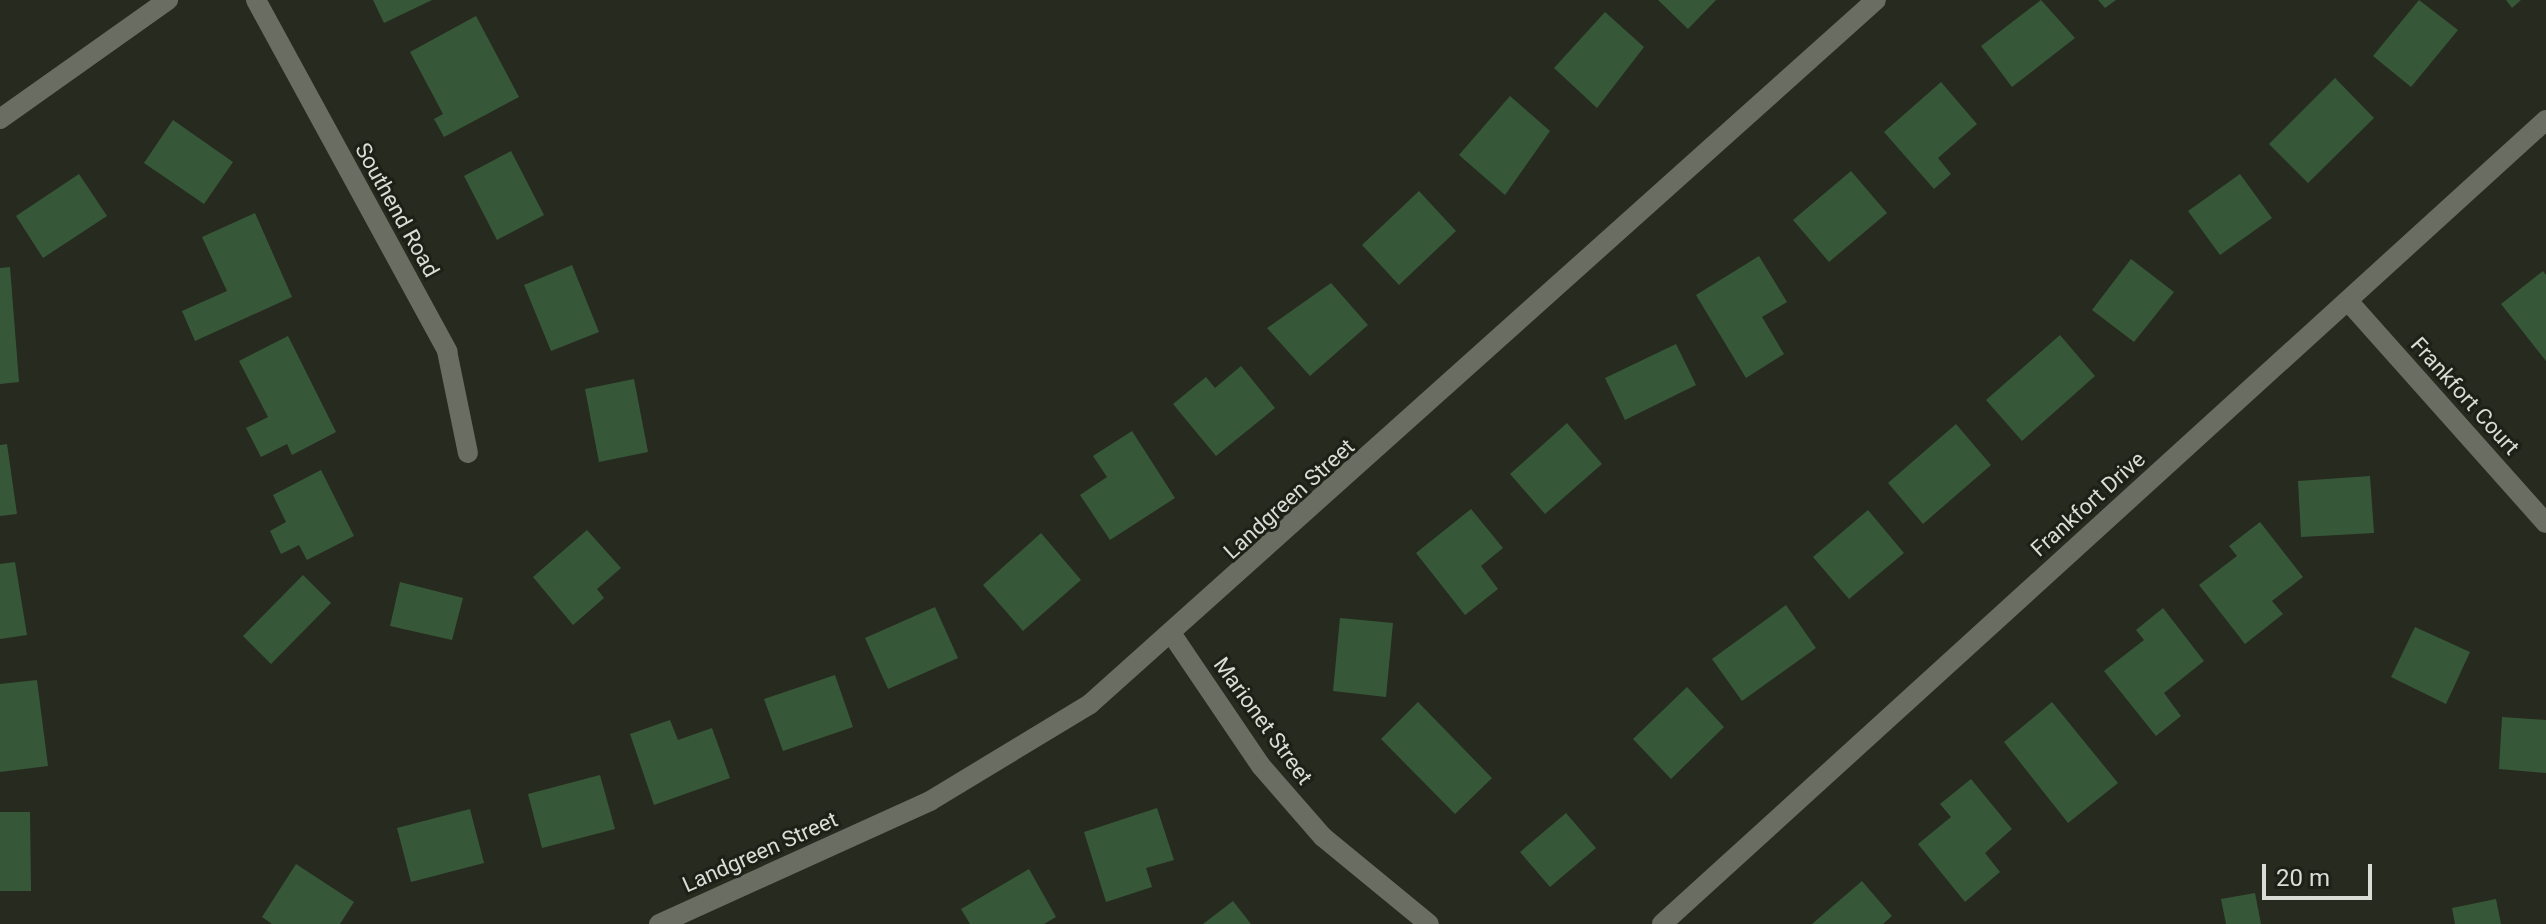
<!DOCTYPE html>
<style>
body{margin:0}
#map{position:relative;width:2546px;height:924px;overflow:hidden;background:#262a1f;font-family:Roboto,sans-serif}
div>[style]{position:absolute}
.building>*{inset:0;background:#375838}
.minor>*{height:20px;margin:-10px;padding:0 10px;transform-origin:10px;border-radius:10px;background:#6a6e62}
span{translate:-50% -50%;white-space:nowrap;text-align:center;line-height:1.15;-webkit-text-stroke:6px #1d2016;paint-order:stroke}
.street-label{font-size:22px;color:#daddd6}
.scale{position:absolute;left:2262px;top:864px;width:110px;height:36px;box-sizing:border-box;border:4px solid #daddd6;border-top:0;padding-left:10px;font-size:24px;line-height:28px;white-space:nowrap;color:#daddd6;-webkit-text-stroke:6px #1d2016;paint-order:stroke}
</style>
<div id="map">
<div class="building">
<i style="clip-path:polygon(373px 0,432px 0,384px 23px)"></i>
<i style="clip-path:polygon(1658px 0,1716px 0,1688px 29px)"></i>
<i style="clip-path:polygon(2041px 0,2075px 38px,2012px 87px,1981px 46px)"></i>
<i style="clip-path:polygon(2098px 0,2116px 0,2105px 8px)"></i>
<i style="clip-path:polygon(2419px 0,2458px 30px,2411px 87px,2373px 56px)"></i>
<i style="clip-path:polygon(2506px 0,2521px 0,2512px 8px)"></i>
<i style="clip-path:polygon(1605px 12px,1644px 47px,1597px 108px,1554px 68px)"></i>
<i style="clip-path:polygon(476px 16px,519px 97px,444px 137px,434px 119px,443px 114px,410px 52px)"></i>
<i style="clip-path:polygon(2335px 78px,2374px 118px,2308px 183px,2269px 144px)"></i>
<i style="clip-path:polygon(1941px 82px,1977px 124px,1938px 158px,1951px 174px,1934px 189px,1884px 132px)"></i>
<i style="clip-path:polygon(1510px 96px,1550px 131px,1505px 195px,1459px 155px)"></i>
<i style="clip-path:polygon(173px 120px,233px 162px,204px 204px,144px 163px)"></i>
<i style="clip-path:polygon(511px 151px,544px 215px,497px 240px,464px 176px)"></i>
<i style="clip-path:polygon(1851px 171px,1887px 213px,1829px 262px,1793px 220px)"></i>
<i style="clip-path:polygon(79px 174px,107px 216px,43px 258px,16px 216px)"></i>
<i style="clip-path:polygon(2240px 174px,2272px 218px,2220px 255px,2188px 211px)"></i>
<i style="clip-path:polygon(1419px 191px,1456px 231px,1399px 285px,1362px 245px)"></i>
<i style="clip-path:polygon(255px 213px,292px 297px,195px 341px,182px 311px,227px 291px,202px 237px)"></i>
<i style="clip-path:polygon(1759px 256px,1787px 302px,1762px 317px,1784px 354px,1746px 378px,1696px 295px)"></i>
<i style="clip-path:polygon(2131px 259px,2174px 292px,2134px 342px,2092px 310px)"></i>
<i style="clip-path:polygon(572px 265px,599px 332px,551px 351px,524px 285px)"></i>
<i style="clip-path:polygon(10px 267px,19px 382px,0 384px,0 268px)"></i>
<i style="clip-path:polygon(2543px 271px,2546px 275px,2546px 361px,2501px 304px)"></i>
<i style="clip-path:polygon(1331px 283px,1368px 325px,1310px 376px,1267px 328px)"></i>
<i style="clip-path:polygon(2060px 335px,2095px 376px,2022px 441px,1986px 400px)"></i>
<i style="clip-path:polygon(288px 336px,336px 432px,292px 455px,287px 444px,261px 457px,246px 428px,268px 417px,239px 361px)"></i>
<i style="clip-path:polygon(1676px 344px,1696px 385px,1625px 420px,1605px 378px)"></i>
<i style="clip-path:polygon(1241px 366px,1275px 408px,1216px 456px,1173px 404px,1206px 377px,1215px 388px)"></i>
<i style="clip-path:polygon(634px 379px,648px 452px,599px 462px,585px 389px)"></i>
<i style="clip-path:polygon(1567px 423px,1602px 464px,1545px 514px,1510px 474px)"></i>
<i style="clip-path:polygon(1956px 424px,1991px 465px,1923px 524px,1888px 483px)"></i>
<i style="clip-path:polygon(1132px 431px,1175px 498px,1110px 540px,1080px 495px,1107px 477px,1093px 456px)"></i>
<i style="clip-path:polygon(7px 444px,17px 514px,0 516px,0 445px)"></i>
<i style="clip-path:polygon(321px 470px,354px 536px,307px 560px,299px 545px,281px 554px,270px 531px,286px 522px,273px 495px)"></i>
<i style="clip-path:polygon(2370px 476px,2374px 533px,2301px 537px,2298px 481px)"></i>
<i style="clip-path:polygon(1471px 509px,1503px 548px,1481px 566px,1498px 589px,1465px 615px,1416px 553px)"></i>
<i style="clip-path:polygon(1868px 510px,1904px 553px,1849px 599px,1813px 557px)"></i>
<i style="clip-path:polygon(2260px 522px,2303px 577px,2272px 601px,2283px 614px,2245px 644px,2199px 585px,2237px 556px,2229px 546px)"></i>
<i style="clip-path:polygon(587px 530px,621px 568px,597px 589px,604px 598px,573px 625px,533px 577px)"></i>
<i style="clip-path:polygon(1041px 533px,1081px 580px,1023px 631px,983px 585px)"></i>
<i style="clip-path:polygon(15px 562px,27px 635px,0 639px,0 564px)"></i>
<i style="clip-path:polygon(303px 575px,331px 603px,271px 664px,243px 636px)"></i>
<i style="clip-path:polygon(400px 582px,463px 598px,452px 640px,390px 626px)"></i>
<i style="clip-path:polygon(1786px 605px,1816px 648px,1742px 701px,1712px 659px)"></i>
<i style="clip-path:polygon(935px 607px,958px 658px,888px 689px,865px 638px)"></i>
<i style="clip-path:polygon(2163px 608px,2204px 661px,2164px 693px,2181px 716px,2156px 736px,2104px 671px,2144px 640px,2136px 630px)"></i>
<i style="clip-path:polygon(1340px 618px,1393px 623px,1386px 697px,1333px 691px)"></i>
<i style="clip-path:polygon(2415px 627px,2470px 652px,2446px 704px,2391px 677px)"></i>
<i style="clip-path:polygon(835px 675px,853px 727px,783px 751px,764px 699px)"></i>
<i style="clip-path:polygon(37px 680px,48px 766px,0 772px,0 684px)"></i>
<i style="clip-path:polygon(1687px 687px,1724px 727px,1671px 779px,1633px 739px)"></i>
<i style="clip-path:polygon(1418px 702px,1492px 778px,1455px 814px,1381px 739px)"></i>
<i style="clip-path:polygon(2052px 702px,2118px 783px,2068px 823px,2004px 742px)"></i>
<i style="clip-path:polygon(2502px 717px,2546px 720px,2546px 773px,2499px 769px)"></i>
<i style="clip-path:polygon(670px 720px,678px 740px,712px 728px,730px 778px,654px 805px,630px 734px)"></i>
<i style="clip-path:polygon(600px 775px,615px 829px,542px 848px,528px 794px)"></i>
<i style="clip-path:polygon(1971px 779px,2012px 829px,1985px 853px,2000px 872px,1965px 902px,1918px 844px,1951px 817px,1940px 804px)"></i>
<i style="clip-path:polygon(1157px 808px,1174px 860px,1146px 868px,1152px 887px,1106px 902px,1084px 832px)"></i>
<i style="clip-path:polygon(470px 809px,484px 863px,411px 882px,397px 828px)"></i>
<i style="clip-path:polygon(0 812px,30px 812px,31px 891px,0 891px)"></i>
<i style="clip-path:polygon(1566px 813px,1596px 848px,1550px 887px,1520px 852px)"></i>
<i style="clip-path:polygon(296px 864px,354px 902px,340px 924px,272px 924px,262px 917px)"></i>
<i style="clip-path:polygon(1029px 869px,1056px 917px,1044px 924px,970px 924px,961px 909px)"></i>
<i style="clip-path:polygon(1862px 881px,1892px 916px,1883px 924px,1812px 924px)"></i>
<i style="clip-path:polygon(2255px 893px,2261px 924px,2226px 924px,2221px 899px)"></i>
<i style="clip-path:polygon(2496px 899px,2501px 924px,2455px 924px,2452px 908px)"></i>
<i style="clip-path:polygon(1233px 901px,1251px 924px,1203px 924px)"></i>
</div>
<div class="minor">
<i style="left:256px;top:0;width:400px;rotate:61.4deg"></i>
<i style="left:447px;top:351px;width:104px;rotate:78.4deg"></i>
<i style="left:0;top:119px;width:206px;rotate:-35.3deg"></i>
<i style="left:2348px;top:301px;width:297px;rotate:48.3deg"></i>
<i style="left:1173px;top:636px;width:157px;rotate:55.9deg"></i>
<i style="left:1261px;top:766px;width:94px;rotate:48.9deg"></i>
<i style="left:1323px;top:837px;width:137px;rotate:39.4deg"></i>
<i style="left:659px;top:924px;width:298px;rotate:-24.4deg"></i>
<i style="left:930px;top:801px;width:187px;rotate:-31.2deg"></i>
<i style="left:1090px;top:704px;width:1055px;rotate:-41.85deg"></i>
<i style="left:1662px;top:924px;width:1195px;rotate:-42.29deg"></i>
</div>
<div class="street-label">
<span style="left:397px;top:210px;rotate:61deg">Southend Road</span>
<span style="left:2465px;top:396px;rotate:48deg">Frankfort Court</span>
<span style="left:1289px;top:499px;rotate:-42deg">Landgreen Street</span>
<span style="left:2088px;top:504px;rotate:-42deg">Frankfort Drive</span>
<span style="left:1263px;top:721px;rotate:54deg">Marionet Street</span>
<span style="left:760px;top:852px;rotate:-24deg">Landgreen Street</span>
</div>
<div class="scale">20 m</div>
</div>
